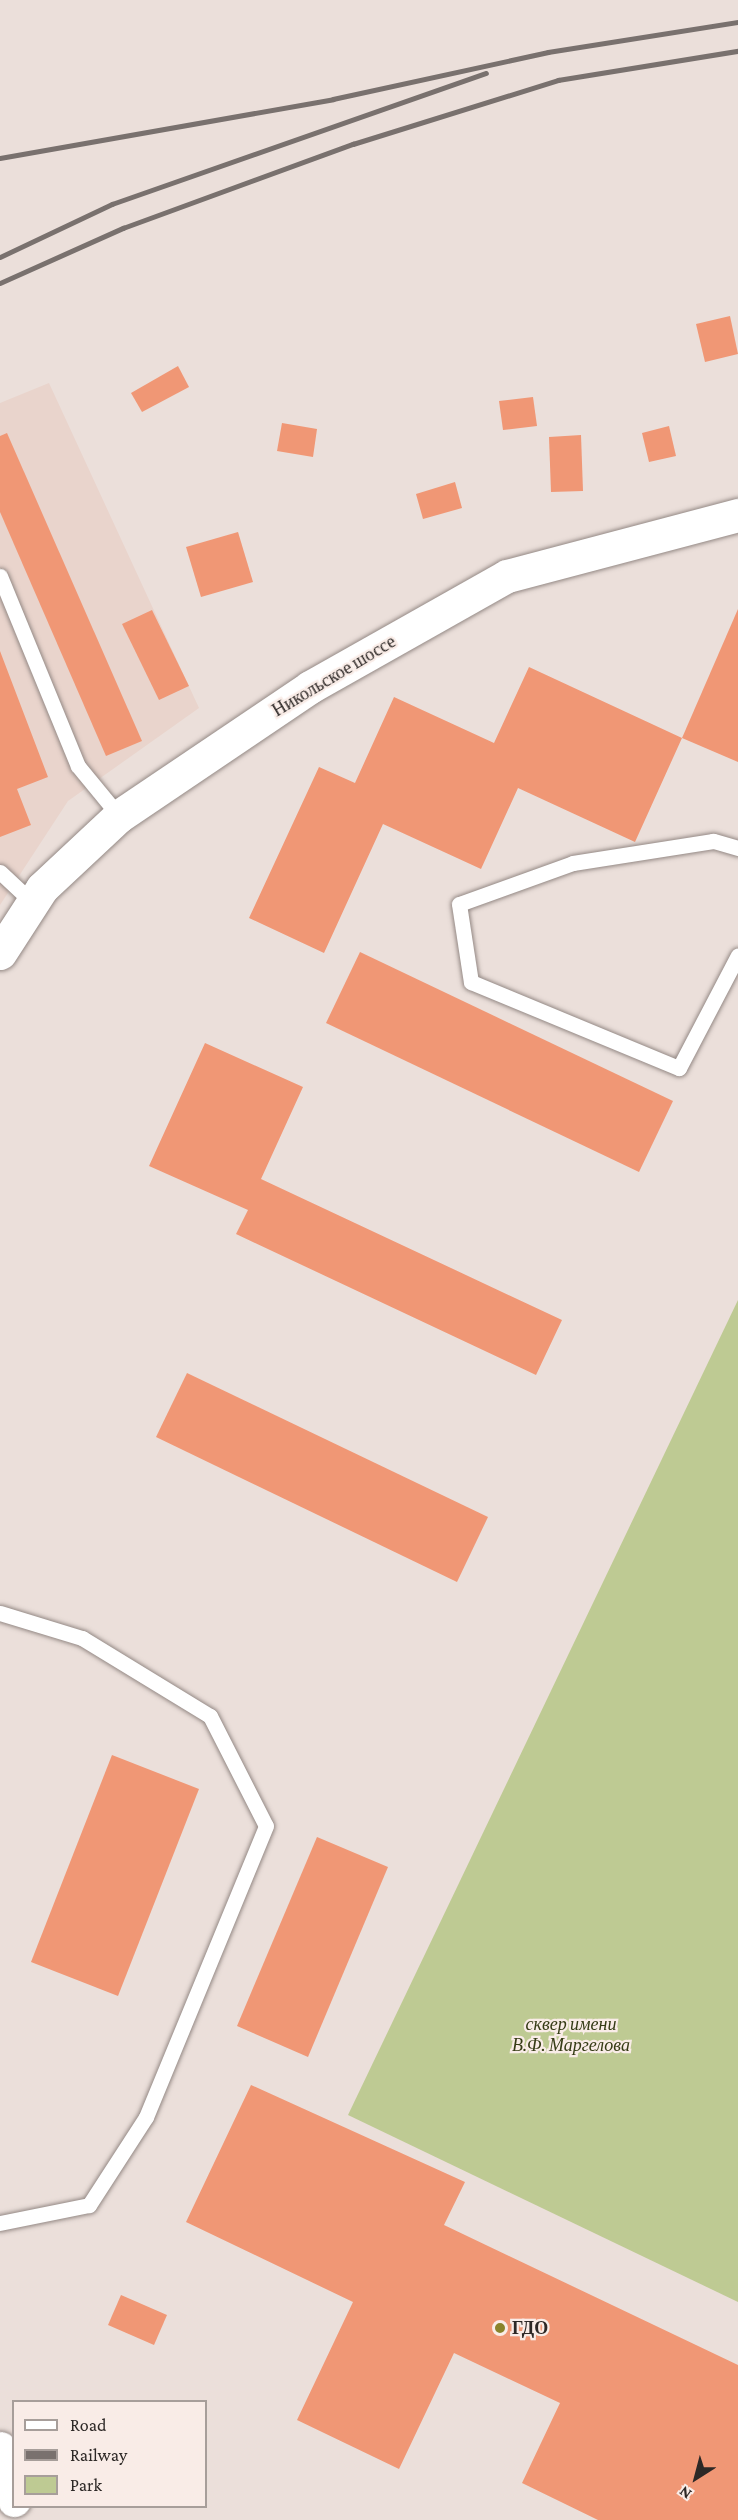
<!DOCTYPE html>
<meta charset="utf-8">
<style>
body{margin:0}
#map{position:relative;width:738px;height:2520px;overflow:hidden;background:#ebdfda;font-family:"Crimson Pro",serif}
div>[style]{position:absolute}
.built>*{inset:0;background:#e9d4cc}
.green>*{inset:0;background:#beca93}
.building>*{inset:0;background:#f09775}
.roads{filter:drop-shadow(0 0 2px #948985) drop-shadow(0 0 2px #948985)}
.service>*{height:15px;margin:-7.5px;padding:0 7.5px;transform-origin:7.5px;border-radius:7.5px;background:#fff}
.tertiary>*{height:33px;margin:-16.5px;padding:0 16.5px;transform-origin:16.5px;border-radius:16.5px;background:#fff}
.rail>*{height:4.5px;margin:-2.25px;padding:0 2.25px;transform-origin:2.25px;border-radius:2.25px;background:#79716e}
.dots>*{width:16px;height:16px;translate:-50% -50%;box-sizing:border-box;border:3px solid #f9ece7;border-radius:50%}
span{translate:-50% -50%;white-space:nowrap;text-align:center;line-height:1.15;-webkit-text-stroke:4.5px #f9ece7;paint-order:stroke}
.street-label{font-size:18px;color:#2d2826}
.park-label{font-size:18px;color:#353b15;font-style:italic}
.poi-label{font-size:18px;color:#2d2826;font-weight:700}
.left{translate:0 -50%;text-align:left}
.legend{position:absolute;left:12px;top:2400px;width:195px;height:108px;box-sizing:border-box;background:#f9ece7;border:2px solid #a79e9a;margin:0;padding:8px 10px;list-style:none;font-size:18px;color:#2d2826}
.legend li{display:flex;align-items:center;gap:12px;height:30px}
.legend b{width:30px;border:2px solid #a79e9a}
.north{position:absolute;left:666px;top:2448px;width:60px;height:60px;-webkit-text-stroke:4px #f9ece7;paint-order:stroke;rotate:216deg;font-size:16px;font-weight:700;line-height:24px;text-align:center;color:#2d2826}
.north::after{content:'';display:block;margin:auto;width:21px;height:27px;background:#2d2826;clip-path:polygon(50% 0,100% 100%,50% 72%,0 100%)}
</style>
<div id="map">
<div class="built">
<i style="clip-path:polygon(49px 383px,199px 708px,68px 801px,0 905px,0 403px)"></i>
</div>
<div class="green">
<i style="clip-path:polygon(738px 1300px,738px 2302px,348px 2115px)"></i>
</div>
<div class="building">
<i style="clip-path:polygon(730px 316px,738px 354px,705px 362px,696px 324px)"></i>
<i style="clip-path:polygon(178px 366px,189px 387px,142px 412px,131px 393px)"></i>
<i style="clip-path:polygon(533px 397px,537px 426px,503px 430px,499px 401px)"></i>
<i style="clip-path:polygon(282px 423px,317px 429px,313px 457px,277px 451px)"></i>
<i style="clip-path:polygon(669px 426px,676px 456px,649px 462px,642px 433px)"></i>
<i style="clip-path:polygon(7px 433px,142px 741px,106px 756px,0 512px,0 436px)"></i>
<i style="clip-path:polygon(581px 435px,583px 491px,551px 492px,549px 437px)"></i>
<i style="clip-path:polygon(455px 482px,462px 508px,423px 519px,416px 494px)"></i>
<i style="clip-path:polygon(238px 532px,253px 582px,201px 597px,186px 547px)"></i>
<i style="clip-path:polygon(738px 609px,738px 762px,682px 738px)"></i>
<i style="clip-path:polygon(152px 610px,189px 686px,159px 700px,122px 624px)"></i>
<i style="clip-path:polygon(0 651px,48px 777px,17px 789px,31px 825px,0 837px)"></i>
<i style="clip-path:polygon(529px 667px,682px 738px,635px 842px,518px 788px,481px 869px,383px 824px,324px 953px,249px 918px,319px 767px,355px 783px,394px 697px,494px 743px)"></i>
<i style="clip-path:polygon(360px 952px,673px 1101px,639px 1172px,326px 1023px)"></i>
<i style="clip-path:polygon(205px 1043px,303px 1087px,261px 1179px,562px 1320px,536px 1375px,236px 1234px,248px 1210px,149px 1166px)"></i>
<i style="clip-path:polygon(187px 1373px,488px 1517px,457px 1582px,156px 1437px)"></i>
<i style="clip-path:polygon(112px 1755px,199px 1789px,118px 1996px,31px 1962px)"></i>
<i style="clip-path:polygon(317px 1837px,388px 1867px,308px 2057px,237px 2026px)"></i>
<i style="clip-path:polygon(251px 2085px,465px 2182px,444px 2225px,738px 2365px,738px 2520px,598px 2520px,522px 2483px,560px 2403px,454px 2353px,399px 2469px,297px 2420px,353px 2302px,186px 2222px)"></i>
<i style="clip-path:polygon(121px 2295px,167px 2315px,154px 2345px,108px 2325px)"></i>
</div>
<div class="roads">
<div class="service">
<i style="left:0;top:576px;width:205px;rotate:67.7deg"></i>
<i style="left:78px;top:766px;width:65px;rotate:50.6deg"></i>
<i style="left:738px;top:848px;width:26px;rotate:-164deg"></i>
<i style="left:713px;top:841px;width:142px;rotate:171.1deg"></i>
<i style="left:573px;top:863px;width:121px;rotate:160.2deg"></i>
<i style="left:459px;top:904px;width:79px;rotate:81.3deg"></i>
<i style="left:471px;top:982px;width:225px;rotate:22.5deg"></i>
<i style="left:679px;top:1068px;width:127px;rotate:-62.4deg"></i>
<i style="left:0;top:872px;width:45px;rotate:43.2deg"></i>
<i style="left:0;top:1613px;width:86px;rotate:17deg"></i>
<i style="left:82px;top:1638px;width:150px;rotate:31.4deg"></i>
<i style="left:210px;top:1716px;width:123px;rotate:63deg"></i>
<i style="left:266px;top:1826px;width:315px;rotate:112.4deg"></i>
<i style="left:146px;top:2117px;width:105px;rotate:122.9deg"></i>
<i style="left:89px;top:2205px;width:91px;rotate:168.6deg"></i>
</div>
<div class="tertiary">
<i style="left:0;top:953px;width:77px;rotate:-57.1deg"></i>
<i style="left:42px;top:888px;width:105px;rotate:-43.1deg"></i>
<i style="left:119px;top:816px;width:230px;rotate:-34deg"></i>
<i style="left:310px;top:687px;width:226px;rotate:-29.4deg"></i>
<i style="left:507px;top:576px;width:239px;rotate:-14.8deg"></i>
<i style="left:0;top:2448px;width:54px;rotate:74.9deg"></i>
</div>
</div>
<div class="rail">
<i style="left:0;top:158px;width:338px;rotate:-10deg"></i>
<i style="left:333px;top:99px;width:220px;rotate:-12.3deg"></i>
<i style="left:548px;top:52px;width:192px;rotate:-9deg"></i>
<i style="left:0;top:257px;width:124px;rotate:-25.3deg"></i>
<i style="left:112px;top:204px;width:396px;rotate:-19.3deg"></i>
<i style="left:0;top:283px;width:135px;rotate:-24.1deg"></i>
<i style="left:123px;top:228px;width:245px;rotate:-20.1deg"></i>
<i style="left:353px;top:144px;width:215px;rotate:-17.3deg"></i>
<i style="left:558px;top:80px;width:182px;rotate:-9.2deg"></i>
</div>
<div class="dots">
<i style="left:500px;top:2328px;background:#8a832b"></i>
</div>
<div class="street-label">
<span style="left:334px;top:676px;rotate:-31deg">Никольское шоссе</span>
</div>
<div class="park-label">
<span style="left:571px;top:2035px">сквер имени<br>В.Ф. Маргелова</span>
</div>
<div class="poi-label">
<span class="left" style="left:512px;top:2328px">ГДО</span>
</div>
<ul class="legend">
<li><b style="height:8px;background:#fff"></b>Road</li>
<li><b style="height:8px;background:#79716e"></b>Railway</li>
<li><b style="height:16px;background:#beca93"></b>Park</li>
</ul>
<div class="north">N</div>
</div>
